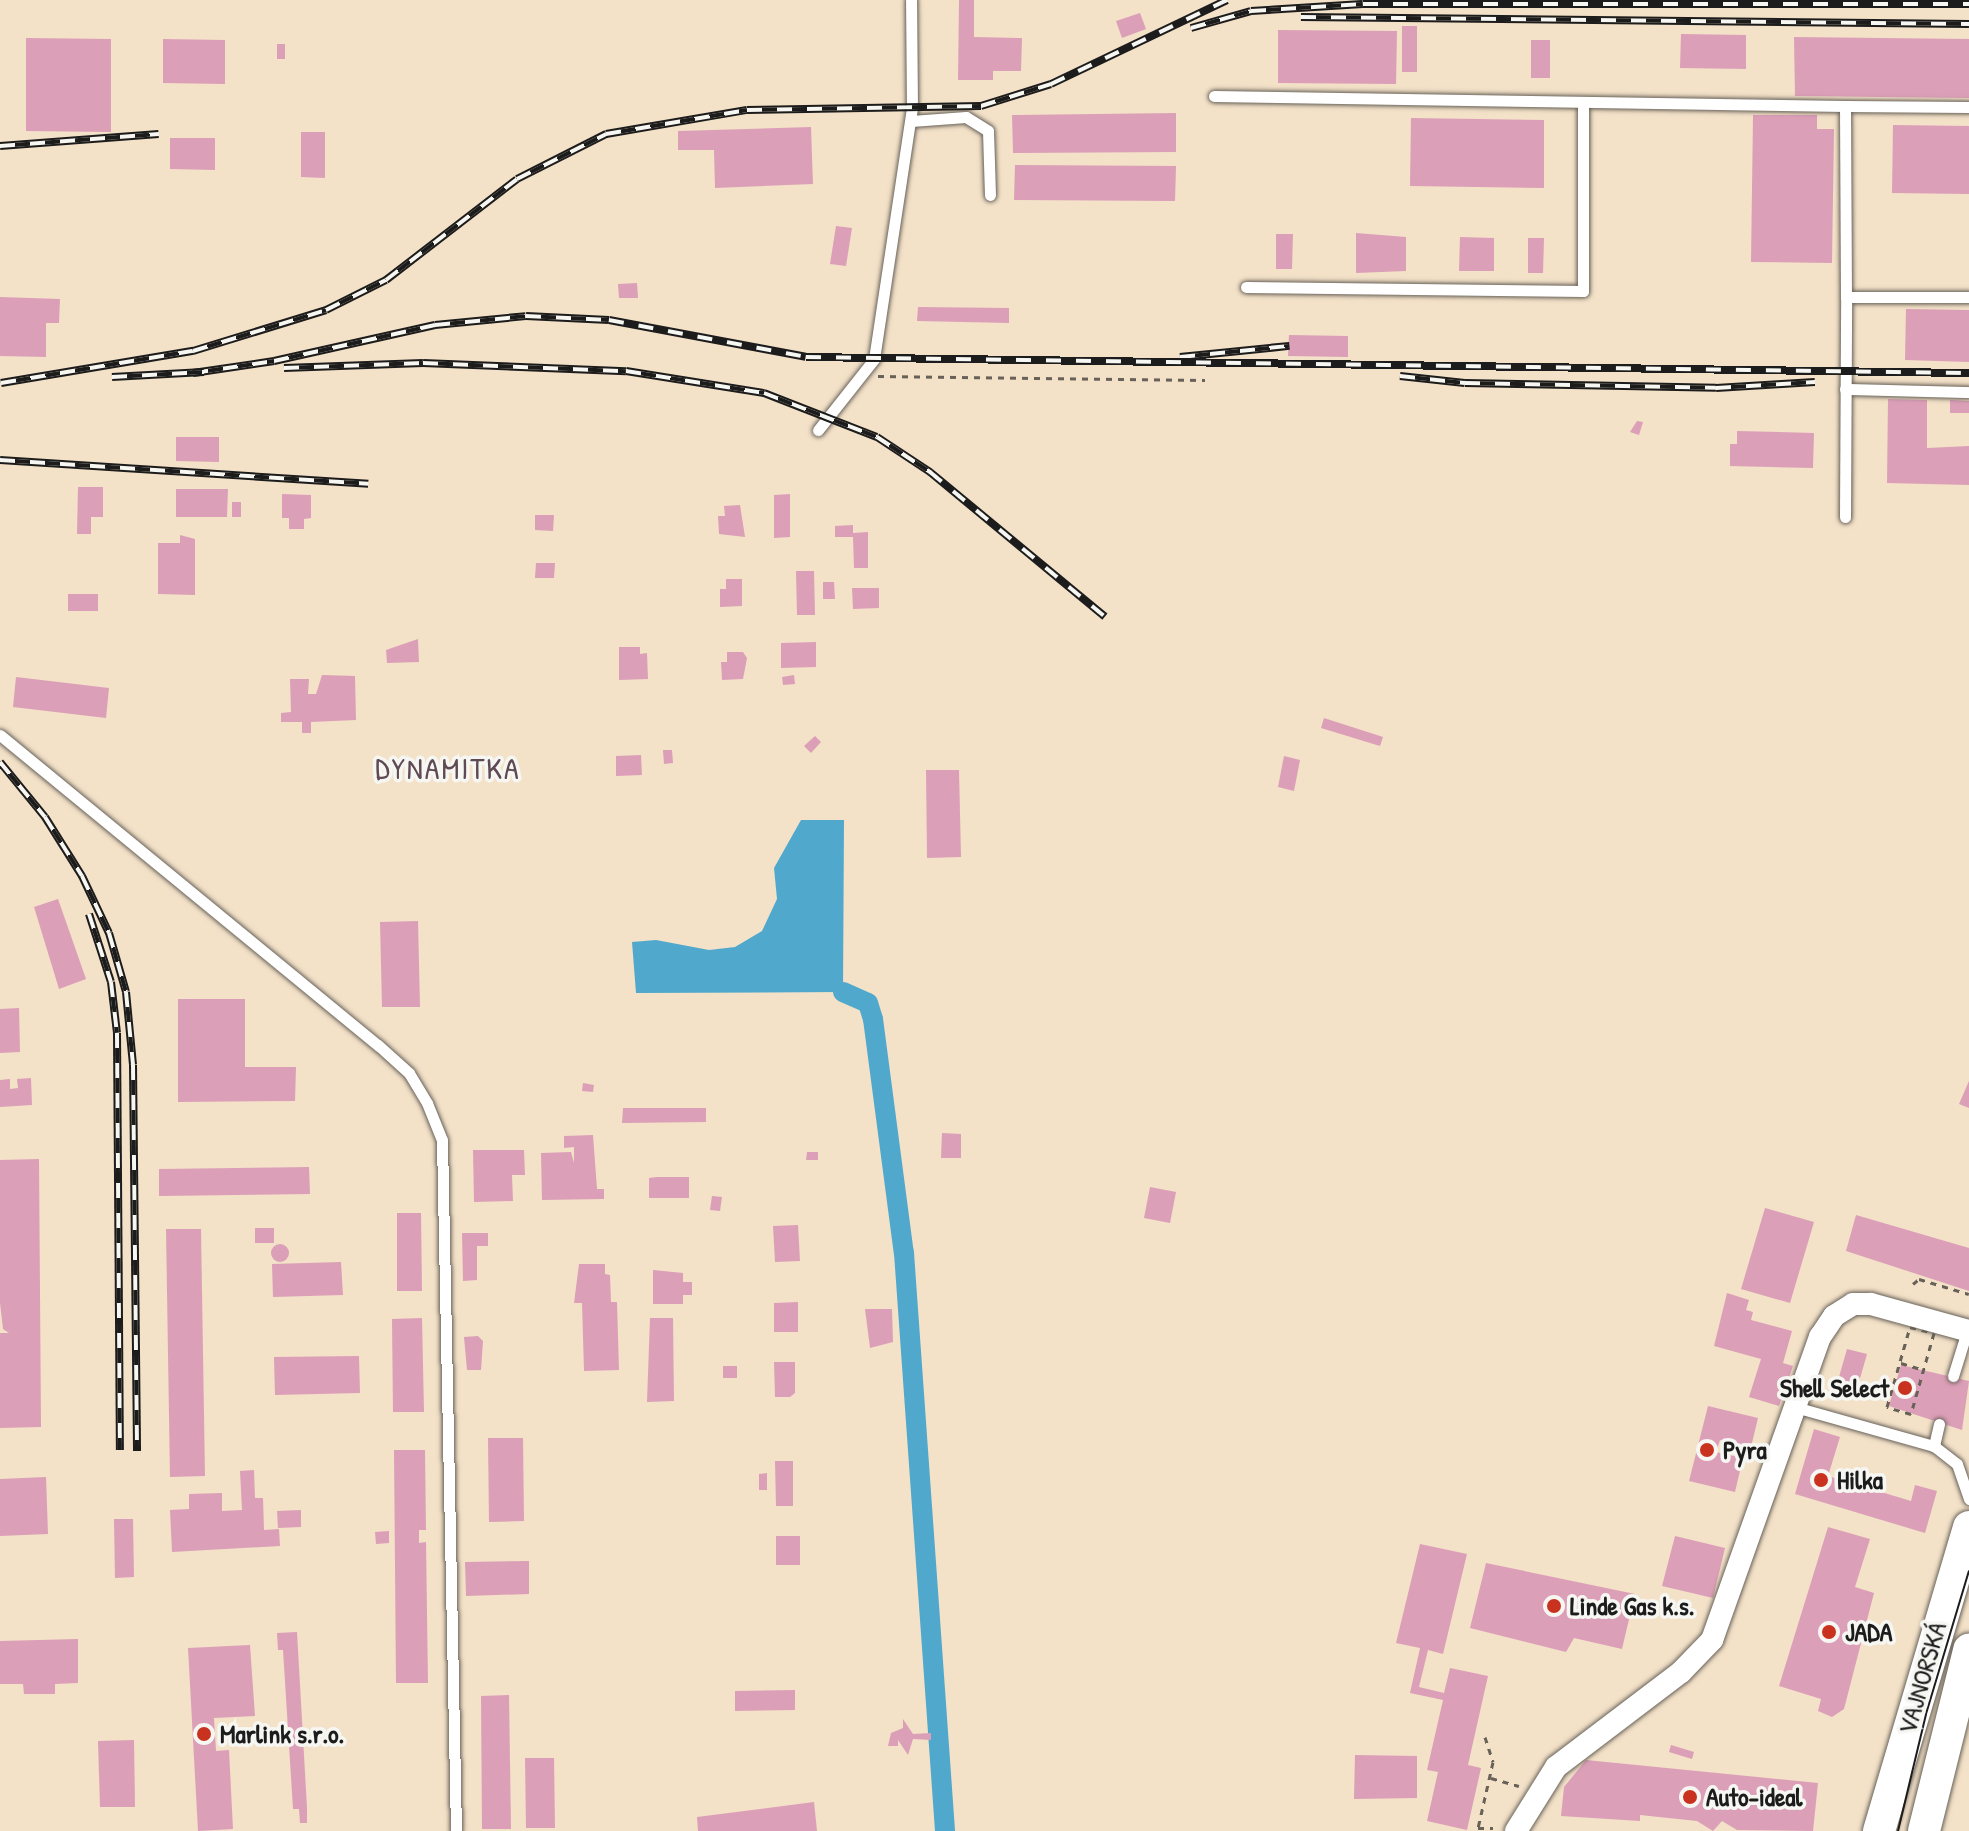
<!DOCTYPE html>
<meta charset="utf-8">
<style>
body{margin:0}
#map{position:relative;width:1969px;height:1831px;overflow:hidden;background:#f3e1c8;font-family:"Patrick Hand",sans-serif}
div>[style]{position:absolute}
.water>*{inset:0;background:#50a9cd}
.canal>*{height:20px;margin:-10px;padding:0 10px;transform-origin:10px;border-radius:10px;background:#50a9cd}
.building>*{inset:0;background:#dc9fb8}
.round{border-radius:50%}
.path>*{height:3px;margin-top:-1.5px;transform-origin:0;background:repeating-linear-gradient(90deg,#676158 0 6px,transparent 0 12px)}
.roads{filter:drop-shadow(0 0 2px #676158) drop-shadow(0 0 2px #676158)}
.service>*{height:11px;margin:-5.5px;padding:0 5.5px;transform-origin:5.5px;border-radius:5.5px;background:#fff}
.minor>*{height:22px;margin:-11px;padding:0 11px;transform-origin:11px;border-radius:11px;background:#fff}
.secondary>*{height:32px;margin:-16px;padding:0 16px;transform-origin:16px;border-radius:16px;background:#fff}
.tram>*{height:2px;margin:-1px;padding:0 1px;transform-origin:1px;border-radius:1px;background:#1c1c1c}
.rail>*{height:8px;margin-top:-4px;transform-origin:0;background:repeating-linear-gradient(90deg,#f6f6f2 0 15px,#1c1c1c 0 30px);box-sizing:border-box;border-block:2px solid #1c1c1c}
.dots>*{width:22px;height:22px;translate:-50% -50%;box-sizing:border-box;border:4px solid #f6f6f2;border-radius:50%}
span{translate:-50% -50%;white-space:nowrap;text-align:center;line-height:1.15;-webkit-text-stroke:7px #f6f6f2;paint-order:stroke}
.poi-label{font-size:26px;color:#1c1c1c;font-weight:700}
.right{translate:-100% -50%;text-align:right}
.left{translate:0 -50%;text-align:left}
.street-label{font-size:26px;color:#1c1c1c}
.quarter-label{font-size:30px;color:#5f4a53;letter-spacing:2px}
</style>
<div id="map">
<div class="water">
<i style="clip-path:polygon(801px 820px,844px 820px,843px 992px,636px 993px,632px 942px,656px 940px,709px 950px,735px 947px,762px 931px,777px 899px,774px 868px)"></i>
</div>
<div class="canal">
<i style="left:843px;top:992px;width:27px;rotate:24deg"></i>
<i style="left:868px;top:1003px;width:17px;rotate:73deg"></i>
<i style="left:873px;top:1019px;width:236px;rotate:82.5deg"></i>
<i style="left:904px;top:1253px;width:579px;rotate:85.94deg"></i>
</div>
<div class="building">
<i style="clip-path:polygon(959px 0,974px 0,974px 37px,1022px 38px,1021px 71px,993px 71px,993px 80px,958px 80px)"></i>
<i style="clip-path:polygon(1140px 13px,1146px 29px,1122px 38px,1116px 21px)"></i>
<i style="clip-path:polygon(1402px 26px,1417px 26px,1417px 72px,1402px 72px)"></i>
<i style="clip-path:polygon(1278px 30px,1397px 31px,1396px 84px,1278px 83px)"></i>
<i style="clip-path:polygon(1681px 34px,1746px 35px,1746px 69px,1680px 68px)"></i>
<i style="clip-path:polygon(1794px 37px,1969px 39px,1969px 98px,1795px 96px)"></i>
<i style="clip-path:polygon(26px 38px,111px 39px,111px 132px,26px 131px)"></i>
<i style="clip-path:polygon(163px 39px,225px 40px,225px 84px,163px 83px)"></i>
<i style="clip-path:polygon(1531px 40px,1550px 40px,1550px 78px,1531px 78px)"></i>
<i style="clip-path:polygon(277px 44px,285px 44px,285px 59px,277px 59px)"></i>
<i style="clip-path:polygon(1176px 113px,1176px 152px,1013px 153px,1012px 115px)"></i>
<i style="clip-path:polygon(1753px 115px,1817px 115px,1817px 129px,1834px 129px,1832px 263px,1751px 262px)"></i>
<i style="clip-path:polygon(1411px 118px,1544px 120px,1544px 188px,1410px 186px)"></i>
<i style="clip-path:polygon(1893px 125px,1969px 126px,1969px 194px,1892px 193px)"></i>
<i style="clip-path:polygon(811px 127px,813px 184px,715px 188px,714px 150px,678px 150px,678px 131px)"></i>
<i style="clip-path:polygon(301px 132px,325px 132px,325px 178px,301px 177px)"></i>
<i style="clip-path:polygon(170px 138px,215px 138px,215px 170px,170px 169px)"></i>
<i style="clip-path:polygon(1015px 165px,1176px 166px,1175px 201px,1014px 200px)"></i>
<i style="clip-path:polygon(836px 226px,852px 228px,846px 266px,830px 264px)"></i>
<i style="clip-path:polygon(1356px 233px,1406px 237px,1406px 271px,1356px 273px)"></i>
<i style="clip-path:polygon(1276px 234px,1293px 234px,1292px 269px,1276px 269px)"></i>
<i style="clip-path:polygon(1460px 237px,1494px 238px,1494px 271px,1459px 271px)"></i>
<i style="clip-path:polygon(1528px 238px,1544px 238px,1543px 273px,1528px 273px)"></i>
<i style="clip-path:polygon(637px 283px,638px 298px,619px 298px,618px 284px)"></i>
<i style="clip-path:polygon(0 297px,60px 299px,59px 323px,46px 323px,46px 357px,0 356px)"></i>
<i style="clip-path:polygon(918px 307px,1009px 308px,1009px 323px,917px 321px)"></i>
<i style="clip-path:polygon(1906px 309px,1969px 310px,1969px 362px,1905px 360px)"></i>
<i style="clip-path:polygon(1289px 335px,1348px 336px,1348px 357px,1288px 356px)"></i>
<i style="clip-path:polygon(1888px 399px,1927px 400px,1927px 448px,1969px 446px,1969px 485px,1887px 483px)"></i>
<i style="clip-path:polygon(1950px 400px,1969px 401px,1969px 413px,1950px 413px)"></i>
<i style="clip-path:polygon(1637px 421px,1643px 422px,1639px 435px,1630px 432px)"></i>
<i style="clip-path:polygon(1737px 431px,1814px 433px,1813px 468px,1730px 466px,1730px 444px,1737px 444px)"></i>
<i style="clip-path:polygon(176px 437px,219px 437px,219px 462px,176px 461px)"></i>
<i style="clip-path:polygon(78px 487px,103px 487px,103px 517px,91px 517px,91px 534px,77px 534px)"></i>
<i style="clip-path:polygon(176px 489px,228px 489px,227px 517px,176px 517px)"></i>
<i style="clip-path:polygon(282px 494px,311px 495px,311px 518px,304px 519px,304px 529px,289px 529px,289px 518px,282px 518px)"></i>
<i style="clip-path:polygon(790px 494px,790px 537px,774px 538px,774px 495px)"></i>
<i style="clip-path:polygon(232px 502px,241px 502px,241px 517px,232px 517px)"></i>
<i style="clip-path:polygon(740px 505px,745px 537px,719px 534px,718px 516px,725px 516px,724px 506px)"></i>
<i style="clip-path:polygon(535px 515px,554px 515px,553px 531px,535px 530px)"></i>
<i style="clip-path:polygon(853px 525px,853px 533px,868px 532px,868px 568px,854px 568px,853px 537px,835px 537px,835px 526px)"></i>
<i style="clip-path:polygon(180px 535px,195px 539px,195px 595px,158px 594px,158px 543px,180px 543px)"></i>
<i style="clip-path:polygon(536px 563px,555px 563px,554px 578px,535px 578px)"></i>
<i style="clip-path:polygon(796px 571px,814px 571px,815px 615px,797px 615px)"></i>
<i style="clip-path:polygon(726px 579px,742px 579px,742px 606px,720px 607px,720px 589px,726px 589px)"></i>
<i style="clip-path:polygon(823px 582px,834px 582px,835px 599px,823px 599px)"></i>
<i style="clip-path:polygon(852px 588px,879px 588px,879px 608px,853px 609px)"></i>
<i style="clip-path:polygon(68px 594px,98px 594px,98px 611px,68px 611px)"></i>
<i style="clip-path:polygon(418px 639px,419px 662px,387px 663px,386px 650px)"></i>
<i style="clip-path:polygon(816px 642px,816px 667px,781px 668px,781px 643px)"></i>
<i style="clip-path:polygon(619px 647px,640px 647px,640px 654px,647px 653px,648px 679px,619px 680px)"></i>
<i style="clip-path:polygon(727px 652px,743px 652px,747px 658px,743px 679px,722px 680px,721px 662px,727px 662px)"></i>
<i style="clip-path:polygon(322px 675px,355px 676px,356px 720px,311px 722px,311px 733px,302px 733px,302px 722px,281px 722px,281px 713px,291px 712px,290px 679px,309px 679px,308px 694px,316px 694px)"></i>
<i style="clip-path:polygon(794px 675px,795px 684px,783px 685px,782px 677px)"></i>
<i style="clip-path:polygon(16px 677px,109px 688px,106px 718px,13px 707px)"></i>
<i style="clip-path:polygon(1324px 718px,1383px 737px,1380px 746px,1321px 728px)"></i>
<i style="clip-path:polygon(815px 736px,821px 742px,811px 753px,804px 746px)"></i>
<i style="clip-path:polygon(663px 750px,672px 750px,673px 763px,664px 764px)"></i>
<i style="clip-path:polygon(641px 755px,642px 775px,616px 776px,616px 756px)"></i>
<i style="clip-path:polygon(1284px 756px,1300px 760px,1294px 791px,1278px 787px)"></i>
<i style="clip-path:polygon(926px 770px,959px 770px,961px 857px,927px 858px)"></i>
<i style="clip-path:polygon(58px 899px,86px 979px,59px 989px,34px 907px)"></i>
<i style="clip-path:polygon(418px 921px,420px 1007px,382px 1007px,380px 922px)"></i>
<i style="clip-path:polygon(178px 999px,245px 999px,245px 1067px,296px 1067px,295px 1101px,178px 1102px)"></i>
<i style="clip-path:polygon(19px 1008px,20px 1052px,0 1053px,0 1009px)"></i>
<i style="clip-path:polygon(31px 1078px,32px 1105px,0 1107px,0 1080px,10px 1079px,10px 1089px,18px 1088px,17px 1079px)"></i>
<i style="clip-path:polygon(1969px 1081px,1969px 1108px,1959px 1104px)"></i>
<i style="clip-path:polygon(583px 1083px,594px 1085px,593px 1092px,582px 1091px)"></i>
<i style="clip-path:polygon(623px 1108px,706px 1108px,706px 1122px,622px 1123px)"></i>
<i style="clip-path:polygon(942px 1133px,961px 1134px,961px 1158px,941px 1158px)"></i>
<i style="clip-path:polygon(593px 1135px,597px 1189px,604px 1189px,604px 1199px,542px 1200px,541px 1153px,571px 1152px,574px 1163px,574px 1147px,564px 1148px,564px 1136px)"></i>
<i style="clip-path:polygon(473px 1150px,524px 1150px,525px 1175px,512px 1175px,513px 1201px,474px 1202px)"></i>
<i style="clip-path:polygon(807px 1152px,818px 1152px,818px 1160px,806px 1160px)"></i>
<i style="clip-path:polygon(39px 1159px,41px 1427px,0 1428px,0 1333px,9px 1333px,3px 1329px,0 1303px,0 1160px)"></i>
<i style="clip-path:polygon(309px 1167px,310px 1194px,159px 1196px,159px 1169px)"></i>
<i style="clip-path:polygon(657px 1177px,689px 1177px,689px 1198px,649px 1198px,649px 1178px)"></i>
<i style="clip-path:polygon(1150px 1187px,1176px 1192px,1170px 1223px,1144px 1218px)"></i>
<i style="clip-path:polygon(712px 1196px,722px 1197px,720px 1211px,710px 1210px)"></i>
<i style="clip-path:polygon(1765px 1208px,1814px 1222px,1790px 1303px,1741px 1289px)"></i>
<i style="clip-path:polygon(397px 1213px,421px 1213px,422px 1291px,397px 1291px)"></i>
<i style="clip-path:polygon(1856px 1215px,1969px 1248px,1969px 1291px,1846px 1251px)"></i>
<i style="clip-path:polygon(798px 1225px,800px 1261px,775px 1262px,773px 1226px)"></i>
<i style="clip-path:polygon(255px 1228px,274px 1228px,274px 1243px,255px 1243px)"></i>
<i style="clip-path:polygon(166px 1229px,201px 1229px,205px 1476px,170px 1477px)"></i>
<i style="clip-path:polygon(462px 1233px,488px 1233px,488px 1246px,477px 1246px,477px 1280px,463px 1281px)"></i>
<i class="round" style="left:271px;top:1244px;width:18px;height:18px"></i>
<i style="clip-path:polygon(341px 1262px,343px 1295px,273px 1297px,272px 1264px)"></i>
<i style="clip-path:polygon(579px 1264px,605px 1264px,605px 1274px,610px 1275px,611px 1302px,617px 1302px,619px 1370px,584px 1371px,582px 1303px,574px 1303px)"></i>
<i style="clip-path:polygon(653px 1270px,683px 1273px,683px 1282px,692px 1282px,692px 1295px,683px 1295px,683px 1304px,653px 1304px)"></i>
<i style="clip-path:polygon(1727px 1293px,1749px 1300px,1746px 1310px,1753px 1312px,1751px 1320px,1792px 1331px,1783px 1363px,1793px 1366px,1779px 1406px,1749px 1397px,1761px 1359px,1714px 1346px)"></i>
<i style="clip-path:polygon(798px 1302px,798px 1332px,774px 1332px,774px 1303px)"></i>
<i style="clip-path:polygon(865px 1309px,892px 1309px,893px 1342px,870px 1348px)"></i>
<i style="clip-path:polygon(422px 1318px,424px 1412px,393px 1412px,392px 1319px)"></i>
<i style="clip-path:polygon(650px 1318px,673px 1318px,674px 1401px,647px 1402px)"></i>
<i style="clip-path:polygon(478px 1336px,483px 1341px,481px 1370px,467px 1370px,464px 1337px)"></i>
<i style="clip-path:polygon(1847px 1349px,1867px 1354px,1857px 1389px,1837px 1384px)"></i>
<i style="clip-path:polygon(359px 1356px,360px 1393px,275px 1395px,274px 1357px)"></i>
<i style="clip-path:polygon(774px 1362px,795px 1362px,795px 1393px,790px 1397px,775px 1397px)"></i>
<i style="clip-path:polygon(1901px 1365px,1969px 1381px,1962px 1430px,1889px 1406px)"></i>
<i style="clip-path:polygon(723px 1366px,737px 1366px,737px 1378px,723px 1378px)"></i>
<i style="clip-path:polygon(1708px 1406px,1758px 1418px,1751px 1447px,1720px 1440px,1716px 1452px,1743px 1458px,1735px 1492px,1689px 1481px)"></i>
<i style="clip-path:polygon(1814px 1429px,1840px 1437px,1828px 1476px,1911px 1501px,1915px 1485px,1937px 1491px,1925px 1533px,1795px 1494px)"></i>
<i style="clip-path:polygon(488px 1438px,523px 1438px,524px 1521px,489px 1522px)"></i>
<i style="clip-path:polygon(394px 1450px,425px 1450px,426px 1530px,419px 1530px,419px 1543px,426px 1542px,428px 1683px,396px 1683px)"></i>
<i style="clip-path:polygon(775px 1461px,793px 1461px,793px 1506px,776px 1506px)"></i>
<i style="clip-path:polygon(254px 1470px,255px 1498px,263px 1498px,264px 1530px,279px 1529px,280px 1546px,172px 1552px,170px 1510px,189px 1509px,189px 1494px,222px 1493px,222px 1511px,242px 1510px,240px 1471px)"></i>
<i style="clip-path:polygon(767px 1473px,767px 1490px,759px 1490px,759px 1474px)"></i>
<i style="clip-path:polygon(46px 1477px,48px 1534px,0 1536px,0 1479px)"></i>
<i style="clip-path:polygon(301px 1510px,301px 1527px,278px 1528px,277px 1511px)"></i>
<i style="clip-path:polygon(114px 1519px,133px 1519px,134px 1577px,115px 1578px)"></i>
<i style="clip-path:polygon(1828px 1527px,1870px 1539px,1855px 1587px,1874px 1593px,1844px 1709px,1832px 1717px,1818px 1711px,1821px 1699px,1779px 1686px)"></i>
<i style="clip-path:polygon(389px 1531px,389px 1543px,376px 1544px,375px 1532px)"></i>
<i style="clip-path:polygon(776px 1536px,800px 1536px,800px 1565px,776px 1565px)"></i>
<i style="clip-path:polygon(1675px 1536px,1725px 1548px,1713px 1598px,1662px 1586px)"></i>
<i style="clip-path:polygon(1420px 1544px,1467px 1554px,1443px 1654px,1428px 1650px,1419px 1687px,1444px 1693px,1450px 1668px,1488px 1676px,1468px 1765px,1481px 1768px,1467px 1830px,1427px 1821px,1438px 1772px,1427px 1770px,1443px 1700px,1410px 1693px,1420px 1648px,1396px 1643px)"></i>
<i style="clip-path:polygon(529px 1561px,529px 1594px,466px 1596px,465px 1562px)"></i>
<i style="clip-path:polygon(1486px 1563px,1635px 1594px,1622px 1649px,1574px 1638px,1566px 1652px,1470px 1628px)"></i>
<i style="clip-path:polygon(297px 1632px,307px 1808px,307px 1823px,300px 1823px,299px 1809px,293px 1809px,283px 1650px,278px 1650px,277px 1633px)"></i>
<i style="clip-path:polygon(78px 1639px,78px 1683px,55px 1684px,55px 1694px,24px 1694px,23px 1684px,0 1684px,0 1641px)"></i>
<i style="clip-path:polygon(250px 1645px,255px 1716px,214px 1718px,216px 1751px,229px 1750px,233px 1829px,198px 1831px,188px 1648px)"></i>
<i style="clip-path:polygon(795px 1690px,795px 1710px,735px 1711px,735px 1691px)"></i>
<i style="clip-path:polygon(509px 1695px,511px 1829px,482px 1829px,481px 1696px)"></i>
<i style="clip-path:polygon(903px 1719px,913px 1734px,931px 1733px,931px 1740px,913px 1739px,908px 1755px,898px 1740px,898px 1746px,888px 1746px,891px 1733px,903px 1728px)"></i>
<i style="clip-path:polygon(134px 1740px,135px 1807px,100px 1807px,98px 1741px)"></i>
<i style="clip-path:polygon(1671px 1745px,1694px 1752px,1692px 1759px,1669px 1752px)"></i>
<i style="clip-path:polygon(1355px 1755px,1417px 1756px,1417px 1798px,1354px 1799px)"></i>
<i style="clip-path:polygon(525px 1758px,554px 1758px,555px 1828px,526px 1828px)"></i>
<i style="clip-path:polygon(1586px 1760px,1818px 1783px,1813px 1831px,1737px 1830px,1722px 1821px,1713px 1831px,1697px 1821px,1640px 1815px,1640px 1821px,1561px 1816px,1564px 1787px)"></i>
<i style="clip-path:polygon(814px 1802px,817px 1831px,698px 1831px,697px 1817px)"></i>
</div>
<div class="path">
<i style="left:878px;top:376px;width:327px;rotate:0.7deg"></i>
<i style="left:1913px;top:1284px;width:8px;rotate:-40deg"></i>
<i style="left:1919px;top:1279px;width:52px;rotate:16.7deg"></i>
<i style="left:1910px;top:1327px;width:25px;rotate:14deg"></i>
<i style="left:1934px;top:1333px;width:84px;rotate:105.9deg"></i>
<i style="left:1911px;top:1414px;width:25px;rotate:-164deg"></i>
<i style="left:1887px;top:1407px;width:83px;rotate:-74deg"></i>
<i style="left:1901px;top:1363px;width:24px;rotate:17deg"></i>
<i style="left:1485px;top:1737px;width:26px;rotate:72deg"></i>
<i style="left:1493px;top:1762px;width:68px;rotate:102.8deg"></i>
<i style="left:1478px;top:1828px;width:15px"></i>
<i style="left:1491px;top:1778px;width:29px;rotate:16deg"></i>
</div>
<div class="roads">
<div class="service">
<i style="left:1214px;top:96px;width:631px;rotate:0.91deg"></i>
<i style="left:1969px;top:107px;width:124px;rotate:-179.5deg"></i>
<i style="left:1845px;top:106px;width:191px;rotate:89.7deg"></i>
<i style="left:1846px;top:297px;width:123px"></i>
<i style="left:911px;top:121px;width:55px;rotate:-4.2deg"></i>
<i style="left:966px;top:117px;width:26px;rotate:32deg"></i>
<i style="left:988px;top:131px;width:64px;rotate:88.2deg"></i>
<i style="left:1246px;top:287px;width:337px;rotate:0.7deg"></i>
<i style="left:1583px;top:291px;width:189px;rotate:-90deg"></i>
<i style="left:1845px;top:389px;width:124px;rotate:1.4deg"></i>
<i style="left:818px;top:430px;width:90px;rotate:-51.7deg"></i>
<i style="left:874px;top:359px;width:254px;rotate:-81.4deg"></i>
<i style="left:912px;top:108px;width:108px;rotate:-90.5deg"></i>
<i style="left:1845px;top:517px;width:220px;rotate:-89.7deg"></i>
<i style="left:0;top:735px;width:489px;rotate:39.4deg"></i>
<i style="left:378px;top:1045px;width:42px;rotate:42.1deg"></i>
<i style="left:409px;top:1073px;width:35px;rotate:59deg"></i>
<i style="left:427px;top:1103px;width:40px;rotate:68deg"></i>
<i style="left:442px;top:1140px;width:691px;rotate:88.84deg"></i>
<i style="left:1953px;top:1376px;width:47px;rotate:-72.7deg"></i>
<i style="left:1795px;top:1407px;width:144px;rotate:15.7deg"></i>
<i style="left:1939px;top:1424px;width:23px;rotate:103deg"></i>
<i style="left:1934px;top:1446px;width:29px;rotate:38deg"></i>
<i style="left:1957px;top:1464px;width:37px;rotate:71deg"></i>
</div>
<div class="minor">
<i style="left:1516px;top:1831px;width:75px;rotate:-58deg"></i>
<i style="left:1556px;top:1767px;width:157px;rotate:-37.2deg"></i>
<i style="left:1681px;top:1672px;width:45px;rotate:-45.9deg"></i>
<i style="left:1712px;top:1640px;width:322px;rotate:-70.4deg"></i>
<i style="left:1820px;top:1337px;width:25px;rotate:-56deg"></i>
<i style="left:1834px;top:1316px;width:22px;rotate:-32deg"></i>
<i style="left:1853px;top:1304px;width:18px"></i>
<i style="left:1871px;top:1304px;width:102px;rotate:15.4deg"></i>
</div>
<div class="secondary">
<i style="left:1879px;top:1831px;width:317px;rotate:-73.5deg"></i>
<i style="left:1924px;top:1831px;width:187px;rotate:-76deg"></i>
</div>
</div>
<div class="tram">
<i style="left:1898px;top:1831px;width:120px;rotate:-76.5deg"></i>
<i style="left:1926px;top:1714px;width:149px;rotate:-73.3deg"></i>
</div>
<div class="rail">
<i style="left:1301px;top:17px;width:668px;rotate:0.6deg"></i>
<i style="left:1191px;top:28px;width:62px;rotate:-15.8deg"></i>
<i style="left:1251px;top:11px;width:112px;rotate:-3.6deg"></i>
<i style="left:1363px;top:4px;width:606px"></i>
<i style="left:0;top:146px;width:159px;rotate:-4.3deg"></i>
<i style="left:1180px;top:357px;width:110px;rotate:-5.8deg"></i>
<i style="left:284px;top:368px;width:139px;rotate:-2.1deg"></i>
<i style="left:423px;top:363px;width:203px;rotate:2.3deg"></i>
<i style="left:626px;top:371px;width:140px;rotate:9.1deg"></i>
<i style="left:764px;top:393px;width:121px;rotate:21.3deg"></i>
<i style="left:877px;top:437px;width:64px;rotate:33.4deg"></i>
<i style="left:930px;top:472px;width:227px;rotate:39.6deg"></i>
<i style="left:193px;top:373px;width:82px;rotate:-8.4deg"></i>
<i style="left:274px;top:361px;width:165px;rotate:-12.6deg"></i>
<i style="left:435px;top:325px;width:91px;rotate:-5.6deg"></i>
<i style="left:526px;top:316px;width:83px;rotate:2.8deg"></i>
<i style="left:609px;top:320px;width:200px;rotate:10.6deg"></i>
<i style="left:806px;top:357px;width:1163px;rotate:0.79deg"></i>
<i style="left:1400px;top:376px;width:65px;rotate:6.1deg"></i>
<i style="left:1465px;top:383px;width:251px;rotate:1.1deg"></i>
<i style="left:1716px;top:388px;width:99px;rotate:-3.5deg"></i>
<i style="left:112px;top:377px;width:92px;rotate:-3.1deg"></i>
<i style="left:1px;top:383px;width:195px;rotate:-9.5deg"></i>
<i style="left:193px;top:351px;width:139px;rotate:-17.1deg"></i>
<i style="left:326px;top:310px;width:67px;rotate:-26.6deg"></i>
<i style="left:386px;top:280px;width:165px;rotate:-37.6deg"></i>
<i style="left:517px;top:179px;width:100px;rotate:-26.8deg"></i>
<i style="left:606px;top:134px;width:143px;rotate:-9.7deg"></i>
<i style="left:747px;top:110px;width:234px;rotate:-1deg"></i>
<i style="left:981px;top:106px;width:73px;rotate:-17.4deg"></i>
<i style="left:1051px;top:84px;width:195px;rotate:-25.5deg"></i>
<i style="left:0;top:460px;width:369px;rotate:3.7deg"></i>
<i style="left:0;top:762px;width:71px;rotate:50.7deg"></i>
<i style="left:45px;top:817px;width:70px;rotate:57.9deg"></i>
<i style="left:82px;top:876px;width:63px;rotate:64.7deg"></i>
<i style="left:109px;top:933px;width:61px;rotate:73.9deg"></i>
<i style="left:126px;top:992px;width:73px;rotate:84.5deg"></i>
<i style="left:133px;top:1065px;width:386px;rotate:89.4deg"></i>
<i style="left:89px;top:914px;width:71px;rotate:72.1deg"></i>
<i style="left:111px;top:982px;width:51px;rotate:83.3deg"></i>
<i style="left:117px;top:1033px;width:417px;rotate:89.6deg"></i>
</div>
<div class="dots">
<i style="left:1905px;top:1388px;background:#c8321e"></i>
<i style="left:1707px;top:1450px;background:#c8321e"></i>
<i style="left:1821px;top:1480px;background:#c8321e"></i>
<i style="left:1554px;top:1606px;background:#c8321e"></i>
<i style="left:1829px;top:1632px;background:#c8321e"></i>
<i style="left:204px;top:1734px;background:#c8321e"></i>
<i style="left:1690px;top:1797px;background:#c8321e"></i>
</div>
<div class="poi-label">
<span class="right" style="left:1889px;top:1388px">Shell Select</span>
<span class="left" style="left:1723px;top:1450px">Pyra</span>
<span class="left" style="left:1837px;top:1480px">Hilka</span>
<span class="left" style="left:1570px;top:1606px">Linde Gas k.s.</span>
<span class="left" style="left:1845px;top:1632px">JADA</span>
<span class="left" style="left:220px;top:1734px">Marlink s.r.o.</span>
<span class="left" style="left:1706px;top:1797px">Auto-ideal</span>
</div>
<div class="street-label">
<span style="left:1922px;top:1678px;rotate:-74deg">VAJNORSKÁ</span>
</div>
<div class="quarter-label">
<span style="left:448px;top:768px">DYNAMITKA</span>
</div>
</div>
